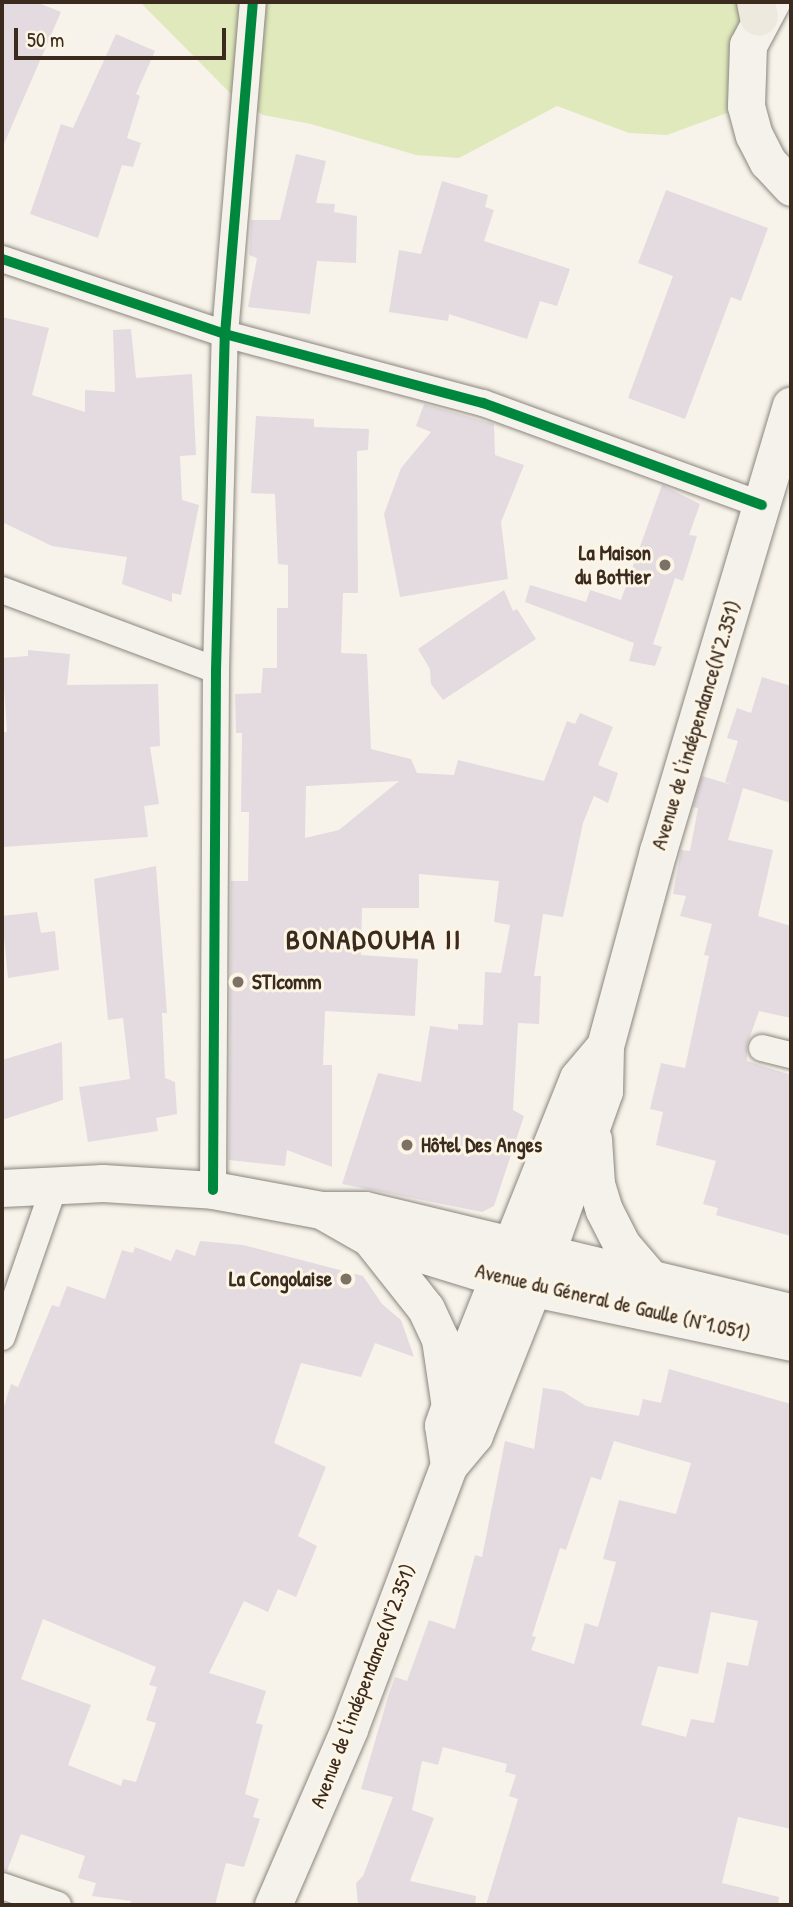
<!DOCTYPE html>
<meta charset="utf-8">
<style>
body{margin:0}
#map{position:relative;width:793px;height:1907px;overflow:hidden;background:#f7f3ea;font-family:"Patrick Hand",sans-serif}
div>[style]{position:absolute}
.green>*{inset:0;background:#e0e9bc}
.building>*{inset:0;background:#e3dbe0}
.roads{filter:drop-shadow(0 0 2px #8b867f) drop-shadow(0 0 2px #8b867f)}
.minor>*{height:26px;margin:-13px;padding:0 13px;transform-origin:13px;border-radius:13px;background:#f5f2ec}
.secondary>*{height:37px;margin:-18.5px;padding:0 18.5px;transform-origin:18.5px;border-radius:18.5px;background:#f5f2ec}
.trunk>*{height:38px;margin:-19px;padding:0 19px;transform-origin:19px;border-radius:19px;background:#eee9df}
.cycleway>*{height:10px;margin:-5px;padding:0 5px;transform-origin:5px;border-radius:5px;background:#00873e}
.dots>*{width:19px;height:19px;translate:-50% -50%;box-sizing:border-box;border:4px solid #fcf5e5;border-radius:50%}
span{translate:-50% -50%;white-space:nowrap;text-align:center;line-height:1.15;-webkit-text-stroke:6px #fcf5e5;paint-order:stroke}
.poi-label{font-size:21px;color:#3b2a1e;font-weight:700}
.right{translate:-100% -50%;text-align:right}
.left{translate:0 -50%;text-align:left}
.street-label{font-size:21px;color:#3b2a1e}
.district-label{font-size:28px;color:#3b2a1e;font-weight:700;letter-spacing:2px}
.frame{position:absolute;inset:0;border:4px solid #3b2a1e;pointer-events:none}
.scale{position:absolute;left:14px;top:28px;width:212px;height:32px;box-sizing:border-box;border:4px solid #3b2a1e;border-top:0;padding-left:9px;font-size:21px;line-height:24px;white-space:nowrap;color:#3b2a1e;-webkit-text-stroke:5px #fcf5e5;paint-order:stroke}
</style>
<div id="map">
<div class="green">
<i style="clip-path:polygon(140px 2px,771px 2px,746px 106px,667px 135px,629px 133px,557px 106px,459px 158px,416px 155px,311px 124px,263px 115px,232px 95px)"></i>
</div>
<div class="building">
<i style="clip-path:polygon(2px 2px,36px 2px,61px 12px,3px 146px)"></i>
<i style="clip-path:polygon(116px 34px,155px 51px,136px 94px,140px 96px,127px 138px,141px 143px,133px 167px,122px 165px,98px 238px,30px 214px,61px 124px,73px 128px)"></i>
<i style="clip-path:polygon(296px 154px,326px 161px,316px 203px,335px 204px,334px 212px,357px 216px,356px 263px,317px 261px,310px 314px,248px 307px,257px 258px,249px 255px,251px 220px,280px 220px)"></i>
<i style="clip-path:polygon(442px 181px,488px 195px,485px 207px,494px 210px,484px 241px,570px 269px,557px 306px,540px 301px,527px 339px,449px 314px,448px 321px,389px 312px,399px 250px,421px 254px)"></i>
<i style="clip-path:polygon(666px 190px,768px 228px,741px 301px,731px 297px,685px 419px,628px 398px,673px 276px,638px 263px)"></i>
<i style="clip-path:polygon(2px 317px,49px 328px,32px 395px,85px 412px,85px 390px,115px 392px,113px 330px,131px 329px,136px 378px,192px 374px,196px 455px,180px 456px,182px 500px,199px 505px,181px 595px,172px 593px,172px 602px,122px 584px,127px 557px,52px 546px,2px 522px)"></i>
<i style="clip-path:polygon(424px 404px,494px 424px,495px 455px,524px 465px,501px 522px,508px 579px,400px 597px,384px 514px,401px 468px,431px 432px,416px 426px)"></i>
<i style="clip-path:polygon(evenodd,256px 416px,314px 419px,314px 427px,369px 429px,368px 450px,357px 451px,358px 593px,343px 593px,341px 653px,367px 654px,371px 749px,411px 759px,417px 773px,454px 775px,458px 760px,544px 781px,567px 721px,575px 724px,580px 713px,613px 727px,598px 765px,618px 773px,608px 803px,594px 796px,583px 823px,563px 917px,543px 914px,534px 976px,541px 976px,539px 1024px,518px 1023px,513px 1110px,524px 1116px,494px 1206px,482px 1212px,342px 1184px,378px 1073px,421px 1082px,430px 1026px,458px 1030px,458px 1024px,483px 1025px,485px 972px,501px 973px,510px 925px,494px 922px,499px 881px,419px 874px,419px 908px,362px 908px,361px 955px,418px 959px,415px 1016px,325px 1011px,323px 1065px,332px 1065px,332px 1167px,287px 1150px,285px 1166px,229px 1160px,231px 881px,248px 881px,249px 812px,241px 812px,242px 733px,236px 733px,235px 694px,261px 693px,263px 668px,277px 668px,277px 608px,288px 608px,288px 565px,278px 564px,275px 494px,251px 493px,256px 416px,399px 781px,339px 830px,305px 838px,306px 786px,399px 781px)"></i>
<i style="clip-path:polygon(662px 485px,700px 504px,689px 535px,697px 536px,683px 581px,675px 578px,653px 644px,662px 647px,655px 666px,629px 661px,634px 643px,525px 602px,530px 585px,586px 602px,590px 590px,621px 600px)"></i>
<i style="clip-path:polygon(504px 590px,513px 611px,517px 609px,536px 639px,443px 700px,431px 684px,430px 669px,418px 649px)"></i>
<i style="clip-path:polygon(28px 650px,70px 654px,67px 685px,158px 684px,160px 746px,150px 747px,159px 804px,144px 806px,148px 837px,2px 847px,2px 732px,7px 732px,2px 658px,28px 656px)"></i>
<i style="clip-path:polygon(762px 677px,791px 686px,791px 803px,743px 788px,728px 840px,773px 850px,758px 916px,791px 926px,791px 1018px,759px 1011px,747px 1045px,747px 1061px,791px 1075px,791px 1236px,716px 1215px,718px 1208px,703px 1204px,716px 1161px,656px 1145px,663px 1112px,650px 1109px,661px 1063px,685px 1068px,709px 956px,704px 955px,712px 924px,680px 916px,686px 896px,673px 894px,681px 850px,690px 851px,698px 808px,693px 807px,702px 776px,732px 785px,725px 782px,738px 741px,727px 738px,737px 708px,751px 713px)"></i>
<i style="clip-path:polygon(156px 866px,167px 1013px,162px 1013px,165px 1078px,175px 1082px,177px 1114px,156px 1118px,158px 1131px,88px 1142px,79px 1087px,130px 1079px,123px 1018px,108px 1020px,94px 879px)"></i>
<i style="clip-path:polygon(37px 912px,41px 933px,55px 931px,59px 970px,8px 978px,2px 916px)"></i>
<i style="clip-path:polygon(62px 1042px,63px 1100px,2px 1120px,2px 1060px)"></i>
<i style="clip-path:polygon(evenodd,200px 1241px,243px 1245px,363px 1276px,382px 1304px,401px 1320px,414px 1357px,375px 1343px,361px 1377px,301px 1363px,274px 1443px,326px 1467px,298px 1536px,317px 1546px,296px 1597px,278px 1589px,268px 1612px,244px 1601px,209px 1673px,266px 1691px,256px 1723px,263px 1725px,245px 1794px,259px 1799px,253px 1817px,260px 1819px,244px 1867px,226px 1863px,215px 1905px,130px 1905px,131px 1901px,92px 1896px,96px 1883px,78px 1878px,85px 1856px,21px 1834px,7px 1871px,2px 1871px,2px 1413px,11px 1384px,18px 1387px,52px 1305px,59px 1307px,67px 1286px,105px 1299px,122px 1250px,133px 1253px,135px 1247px,171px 1261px,176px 1249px,195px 1256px,200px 1241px,43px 1619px,156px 1667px,149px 1685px,157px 1687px,146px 1720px,156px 1723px,136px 1782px,123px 1779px,121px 1786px,68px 1765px,91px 1705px,21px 1679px,43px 1619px)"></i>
<i style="clip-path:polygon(evenodd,669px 1369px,791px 1404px,791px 1829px,738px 1817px,722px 1883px,779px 1897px,778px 1905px,486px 1905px,518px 1799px,509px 1796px,516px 1775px,505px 1772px,507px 1764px,443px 1747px,438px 1765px,422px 1761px,412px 1810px,434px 1818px,410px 1881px,476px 1896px,475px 1905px,358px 1905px,356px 1883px,363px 1876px,393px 1797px,361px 1789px,388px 1697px,395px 1677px,407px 1681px,429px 1620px,455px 1629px,475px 1555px,482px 1557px,505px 1441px,534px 1449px,543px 1388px,562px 1391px,586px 1406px,639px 1416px,643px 1399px,661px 1403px,669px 1369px,614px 1441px,691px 1463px,676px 1514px,619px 1500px,603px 1559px,616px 1562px,598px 1627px,585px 1623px,574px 1664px,531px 1650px,536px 1637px,532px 1636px,560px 1548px,566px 1550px,591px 1477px,601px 1480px,614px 1441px,669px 1369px,711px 1612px,758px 1621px,748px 1666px,727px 1662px,714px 1723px,691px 1719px,686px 1737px,641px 1725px,658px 1666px,698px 1674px,711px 1612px)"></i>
</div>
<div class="roads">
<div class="minor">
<i style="left:2px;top:259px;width:235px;rotate:18.6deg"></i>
<i style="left:225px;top:334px;width:267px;rotate:15deg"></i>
<i style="left:483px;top:403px;width:297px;rotate:20.1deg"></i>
<i style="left:2px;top:590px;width:228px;rotate:20.5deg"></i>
<i style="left:762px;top:1048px;width:30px;rotate:14deg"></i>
<i style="left:213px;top:1190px;width:520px;rotate:-89.67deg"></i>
<i style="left:216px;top:670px;width:336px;rotate:-88.5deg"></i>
<i style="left:225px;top:334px;width:333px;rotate:-85.2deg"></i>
<i style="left:2px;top:1337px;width:162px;rotate:-70.9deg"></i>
<i style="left:2px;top:1886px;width:59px;rotate:18.7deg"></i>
</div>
<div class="secondary">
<i style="left:771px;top:2px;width:49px;rotate:118.1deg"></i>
<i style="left:748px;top:45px;width:61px;rotate:91.9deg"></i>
<i style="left:746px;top:106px;width:30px;rotate:75deg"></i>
<i style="left:754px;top:135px;width:30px;rotate:63deg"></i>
<i style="left:768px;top:162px;width:34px;rotate:47deg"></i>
<i style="left:593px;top:1139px;width:45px;rotate:86.2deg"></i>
<i style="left:596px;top:1184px;width:27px;rotate:73deg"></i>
<i style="left:604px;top:1210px;width:39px;rotate:63deg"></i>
<i style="left:622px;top:1245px;width:45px;rotate:49.5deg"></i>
<i style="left:2px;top:1188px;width:101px;rotate:-2.8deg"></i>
<i style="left:103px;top:1183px;width:110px;rotate:3.6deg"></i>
<i style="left:213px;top:1190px;width:110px;rotate:10.5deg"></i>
<i style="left:321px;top:1210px;width:44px"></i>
<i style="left:365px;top:1210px;width:438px;rotate:13.5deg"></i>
<i style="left:321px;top:1210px;width:56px;rotate:29.7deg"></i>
<i style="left:370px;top:1238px;width:170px;rotate:17.1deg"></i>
<i style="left:533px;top:1288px;width:264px;rotate:11.8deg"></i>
<i style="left:370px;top:1238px;width:90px;rotate:51.7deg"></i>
<i style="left:426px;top:1309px;width:33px;rotate:65deg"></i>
<i style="left:440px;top:1339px;width:62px;rotate:81.6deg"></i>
<i style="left:449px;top:1465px;width:40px;rotate:-98.5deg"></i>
<i style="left:443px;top:1425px;width:87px;rotate:-70.5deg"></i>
<i style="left:472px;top:1343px;width:285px;rotate:-68.2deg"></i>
<i style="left:578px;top:1078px;width:42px;rotate:-49.8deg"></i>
<i style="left:273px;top:1905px;width:192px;rotate:-66.6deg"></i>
<i style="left:349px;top:1729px;width:282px;rotate:-69.3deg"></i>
<i style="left:449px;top:1465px;width:39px;rotate:-50deg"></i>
<i style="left:474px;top:1435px;width:195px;rotate:-68.3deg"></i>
<i style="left:546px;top:1254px;width:173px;rotate:-70.4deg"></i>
<i style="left:604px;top:1091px;width:45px;rotate:-88.7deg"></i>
<i style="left:605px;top:1046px;width:202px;rotate:-74.8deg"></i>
<i style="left:658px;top:851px;width:465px;rotate:-73.4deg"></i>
</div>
<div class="trunk">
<i style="left:756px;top:2px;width:15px;rotate:79deg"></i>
</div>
</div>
<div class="cycleway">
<i style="left:2px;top:259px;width:235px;rotate:18.6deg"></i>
<i style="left:225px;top:334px;width:267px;rotate:15deg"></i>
<i style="left:483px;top:403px;width:297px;rotate:20.1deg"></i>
<i style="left:213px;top:1190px;width:520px;rotate:-89.67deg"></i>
<i style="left:216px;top:670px;width:336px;rotate:-88.5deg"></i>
<i style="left:225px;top:334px;width:333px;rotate:-85.2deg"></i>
</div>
<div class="dots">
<i style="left:665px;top:565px;background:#7d7065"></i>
<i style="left:238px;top:982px;background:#7d7065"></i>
<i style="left:407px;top:1145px;background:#7d7065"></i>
<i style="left:346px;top:1279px;background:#7d7065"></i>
</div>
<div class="poi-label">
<span class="right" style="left:651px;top:565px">La Maison<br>du Bottier</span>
<span class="left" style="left:252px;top:982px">STIcomm</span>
<span class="left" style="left:421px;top:1145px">Hôtel Des Anges</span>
<span class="right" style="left:332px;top:1279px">La Congolaise</span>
</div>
<div class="street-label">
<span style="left:696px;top:725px;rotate:-73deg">Avenue de l'indépendance(N°2.351)</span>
<span style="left:613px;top:1302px;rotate:13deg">Avenue du Géneral de Gaulle (N°1.051)</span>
<span style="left:363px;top:1686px;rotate:-69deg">Avenue de l'indépendance(N°2.351)</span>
</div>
<div class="district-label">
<span style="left:374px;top:939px">BONADOUMA II</span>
</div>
<div class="frame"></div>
<div class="scale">50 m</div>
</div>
